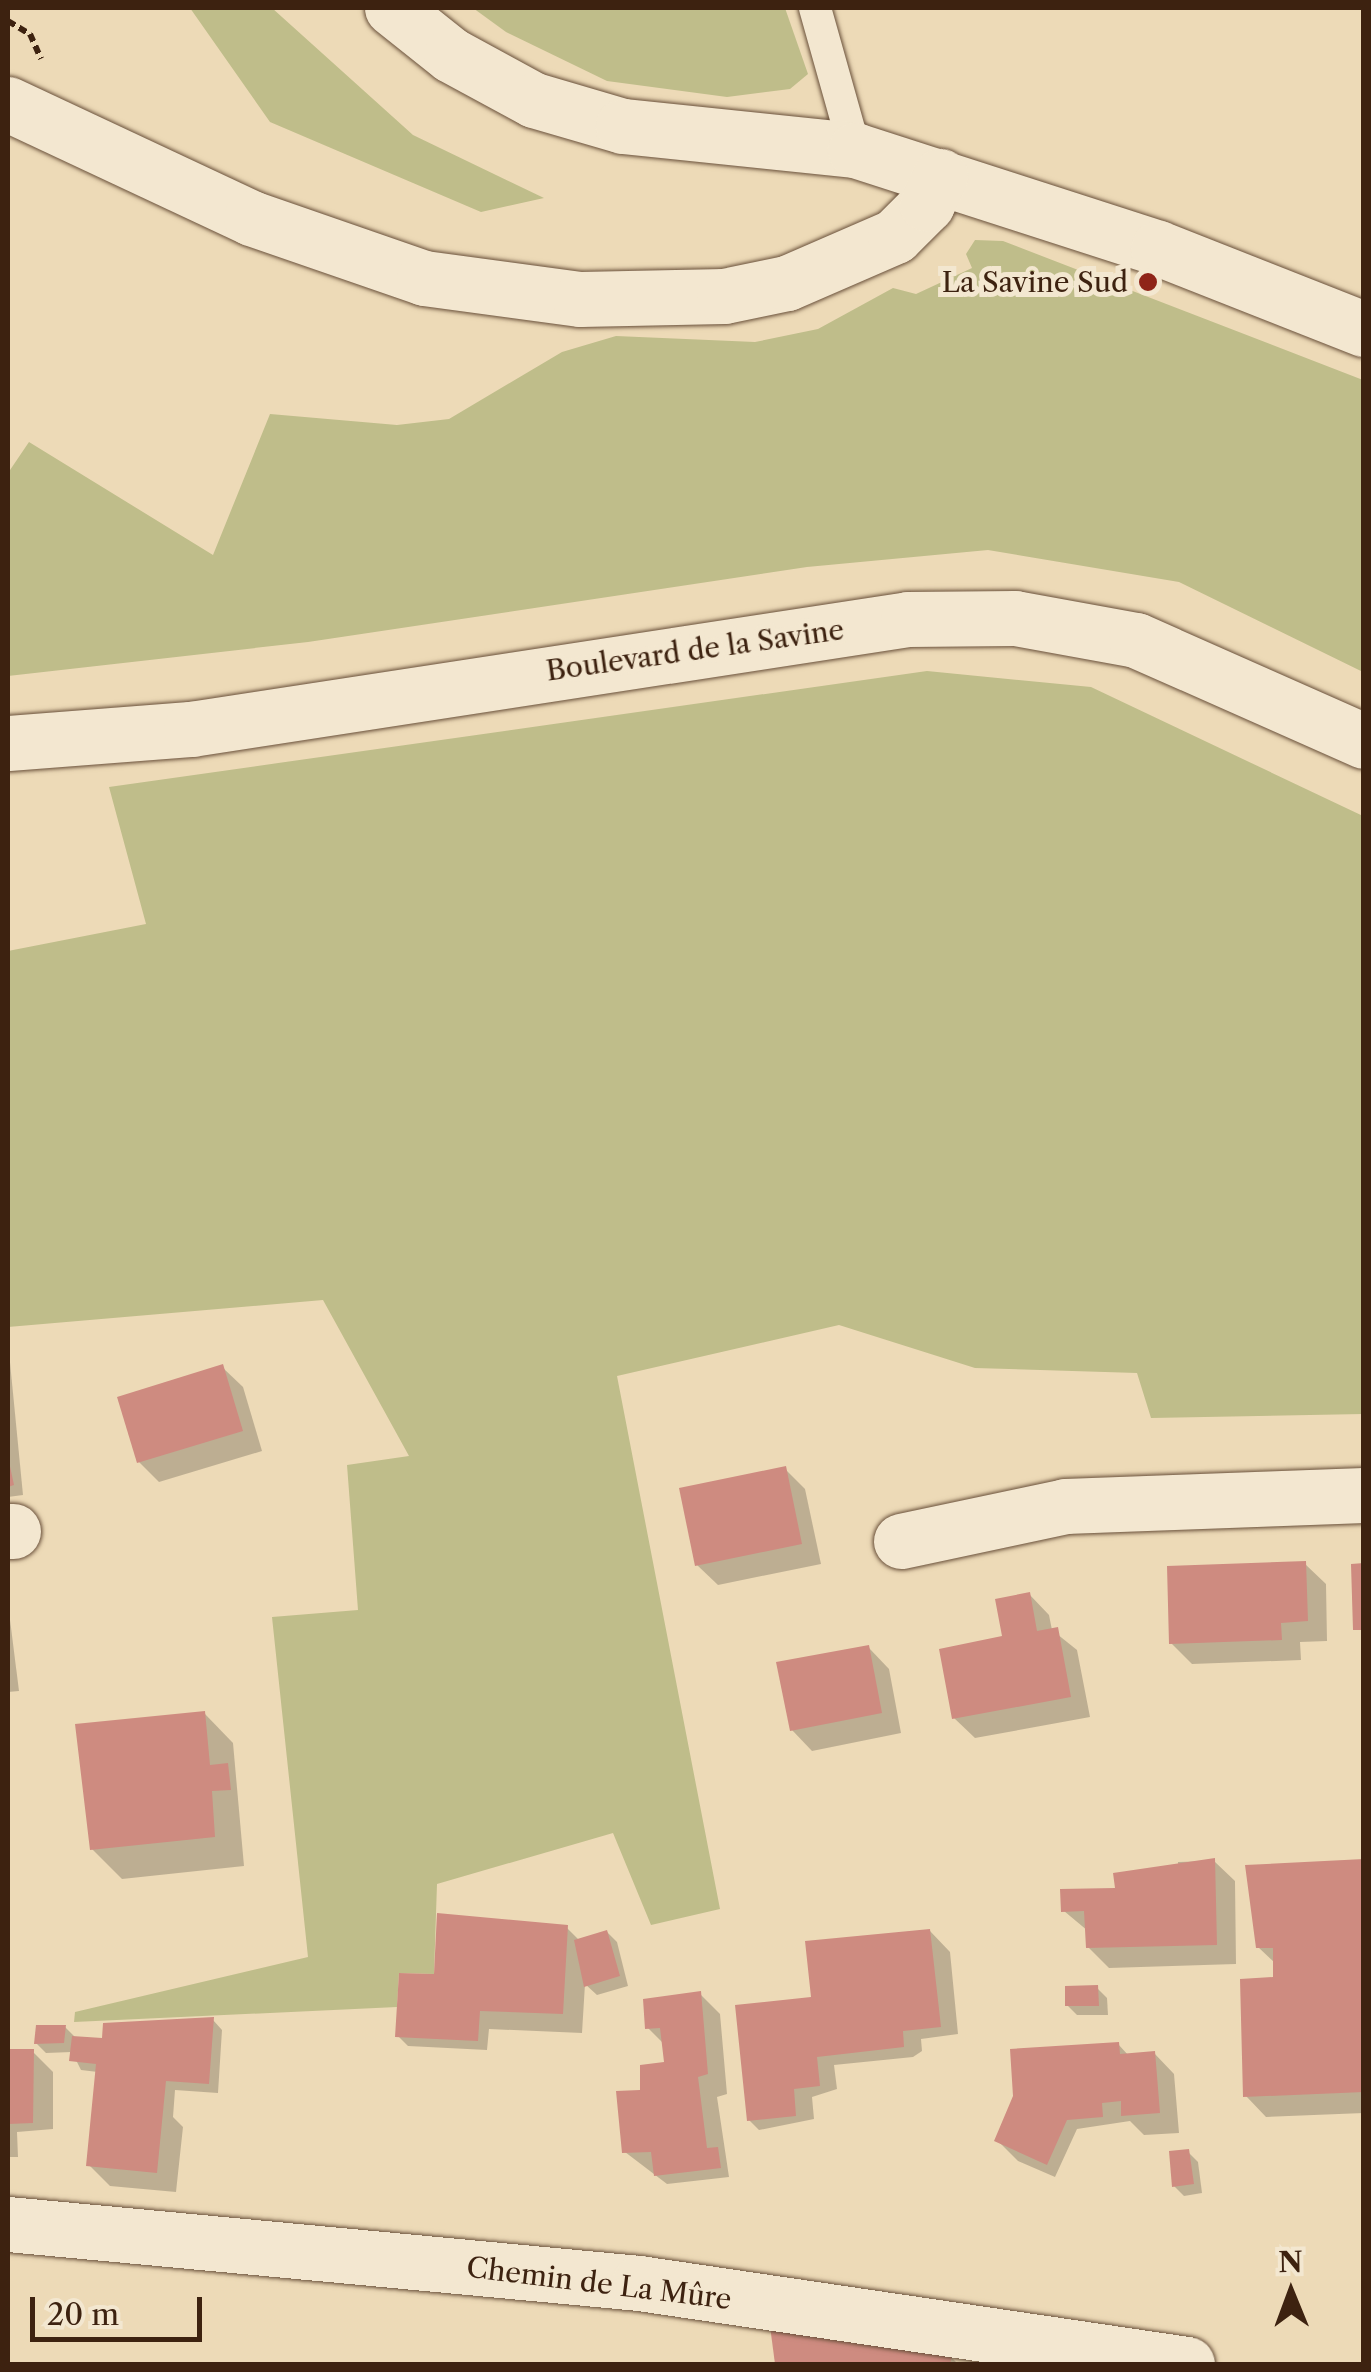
<!DOCTYPE html>
<meta charset="utf-8">
<style>
body{margin:0}
#map{position:relative;width:1371px;height:2372px;overflow:hidden;background:#eddab7;font-family:"Libre Caslon Text",serif}
div>[style]{position:absolute}
.green>*{inset:0;background:#bfbd8a}
.shadow>*{inset:0;background:#0003}
.building>*{inset:0;background:#ce8b80}
.path>*{height:6px;margin-top:-3px;transform-origin:0;background:repeating-linear-gradient(90deg,#3d2210 0 8px,transparent 0 13px)}
.roads{filter:drop-shadow(0 0 2px #69503a) drop-shadow(0 0 2px #69503a)}
.lane>*{height:32px;margin:-16px;padding:0 16px;transform-origin:16px;border-radius:16px;background:#f3e7d0}
.street>*{height:55px;margin:-27.5px;padding:0 27.5px;transform-origin:27.5px;border-radius:27.5px;background:#f3e7d0}
.dots>*{width:28px;height:28px;translate:-50% -50%;box-sizing:border-box;border:5px solid #f3e7d0;border-radius:50%}
span{translate:-50% -50%;white-space:nowrap;text-align:center;line-height:1.15;-webkit-text-stroke:10px #f3e7d0;paint-order:stroke}
.poi-label{font-size:28px;color:#3d2210}
.right{translate:-100% -50%;text-align:right}
.street-label{font-size:28px;color:#3d2210}
.frame{position:absolute;inset:0;border:10px solid #3d2210;pointer-events:none}
.north{position:absolute;left:1241px;top:2242px;width:100px;height:100px;-webkit-text-stroke:8px #f3e7d0;paint-order:stroke;rotate:359deg;font-size:28px;font-weight:700;line-height:40px;text-align:center;color:#3d2210}
.north::after{content:'';display:block;margin:auto;width:35px;height:45px;background:#3d2210;clip-path:polygon(50% 0,100% 100%,50% 72%,0 100%)}
.scale{position:absolute;left:30px;top:2297px;width:172px;height:45px;box-sizing:border-box;border:5px solid #3d2210;border-top:0;padding-left:12px;font-size:30px;line-height:35px;white-space:nowrap;color:#3d2210;-webkit-text-stroke:8px #f3e7d0;paint-order:stroke}
</style>
<div id="map">
<div class="green">
<i style="clip-path:polygon(190px 8px,272px 8px,413px 135px,544px 198px,481px 212px,270px 122px)"></i>
<i style="clip-path:polygon(473px 8px,785px 8px,808px 74px,790px 89px,727px 97px,607px 81px,506px 32px)"></i>
<i style="clip-path:polygon(975px 240px,1003px 241px,1363px 380px,1363px 672px,1179px 582px,988px 550px,807px 567px,308px 642px,8px 676px,8px 473px,29px 442px,213px 555px,270px 414px,397px 425px,449px 419px,562px 352px,616px 336px,755px 342px,818px 329px,893px 288px,916px 294px,972px 268px,966px 254px)"></i>
<i style="clip-path:polygon(927px 671px,1091px 687px,1363px 816px,1363px 1414px,1151px 1418px,1137px 1373px,975px 1368px,839px 1325px,617px 1376px,720px 1909px,651px 1925px,613px 1833px,437px 1884px,434px 1974px,399px 1973px,397px 2007px,74px 2022px,75px 2012px,308px 1957px,272px 1617px,358px 1610px,347px 1465px,409px 1456px,323px 1300px,8px 1327px,8px 951px,146px 924px,109px 787px)"></i>
</div>
<div class="shadow">
<i style="clip-path:polygon(8px 1342px,23px 1495px,8px 1497px)"></i>
<i style="clip-path:polygon(222px 1367px,243px 1387px,262px 1451px,159px 1482px,139px 1462px)"></i>
<i style="clip-path:polygon(785px 1469px,805px 1489px,821px 1564px,718px 1585px,697px 1565px)"></i>
<i style="clip-path:polygon(1305px 1564px,1326px 1584px,1327px 1641px,1300px 1642px,1301px 1660px,1192px 1664px,1171px 1643px)"></i>
<i style="clip-path:polygon(1029px 1594px,1049px 1615px,1052px 1630px,1077px 1650px,1090px 1717px,975px 1738px,954px 1718px)"></i>
<i style="clip-path:polygon(8px 1604px,19px 1691px,8px 1692px)"></i>
<i style="clip-path:polygon(869px 1648px,889px 1669px,901px 1733px,812px 1751px,792px 1730px)"></i>
<i style="clip-path:polygon(204px 1713px,233px 1743px,244px 1866px,122px 1879px,92px 1849px)"></i>
<i style="clip-path:polygon(1214px 1861px,1235px 1881px,1236px 1964px,1109px 1968px,1088px 1947px,1088px 1931px,1064px 1911px,1178px 1870px,1178px 1862px)"></i>
<i style="clip-path:polygon(1364px 1861px,1364px 2113px,1266px 2117px,1246px 2096px,1276px 1980px,1276px 1964px,1258px 1947px)"></i>
<i style="clip-path:polygon(567px 1928px,580px 1941px,607px 1932px,617px 1942px,628px 1986px,597px 1995px,585px 1984px,582px 2033px,489px 2029px,487px 2050px,408px 2046px,398px 2036px)"></i>
<i style="clip-path:polygon(930px 1931px,950px 1952px,958px 2034px,921px 2039px,922px 2051px,913px 2057px,834px 2065px,837px 2089px,812px 2097px,814px 2119px,759px 2130px,749px 2120px,814px 1999px)"></i>
<i style="clip-path:polygon(1097px 1988px,1107px 1998px,1108px 2015px,1077px 2015px,1067px 2005px)"></i>
<i style="clip-path:polygon(700px 1994px,720px 2014px,727px 2094px,717px 2097px,729px 2177px,667px 2184px,625px 2152px,643px 2093px,666px 2064px,664px 2044px,648px 2028px)"></i>
<i style="clip-path:polygon(213px 2020px,222px 2030px,218px 2093px,175px 2090px,173px 2117px,183px 2127px,176px 2192px,110px 2186px,89px 2165px,98px 2072px,81px 2070px,72px 2052px,46px 2053px,36px 2043px,65px 2027px,75px 2037px,105px 2041px)"></i>
<i style="clip-path:polygon(1118px 2044px,1129px 2056px,1154px 2053px,1174px 2074px,1179px 2133px,1144px 2135px,1130px 2121px,1077px 2129px,1055px 2177px,1018px 2161px,997px 2140px,1016px 2097px)"></i>
<i style="clip-path:polygon(8px 2051px,33px 2052px,53px 2072px,53px 2129px,17px 2132px,18px 2157px,8px 2157px)"></i>
<i style="clip-path:polygon(1188px 2152px,1198px 2162px,1202px 2193px,1184px 2196px,1174px 2186px)"></i>
<i style="clip-path:polygon(773px 2329px,951px 2357px,958px 2364px,778px 2364px)"></i>
</div>
<div class="building">
<i style="clip-path:polygon(223px 1364px,243px 1431px,137px 1463px,117px 1397px)"></i>
<i style="clip-path:polygon(8px 1457px,14px 1485px,8px 1487px)"></i>
<i style="clip-path:polygon(786px 1466px,802px 1544px,695px 1566px,679px 1488px)"></i>
<i style="clip-path:polygon(1306px 1561px,1308px 1621px,1281px 1623px,1282px 1640px,1169px 1644px,1167px 1566px)"></i>
<i style="clip-path:polygon(1364px 1563px,1364px 1630px,1353px 1630px,1351px 1564px)"></i>
<i style="clip-path:polygon(1030px 1592px,1037px 1631px,1058px 1627px,1071px 1697px,952px 1719px,939px 1649px,1002px 1636px,995px 1599px)"></i>
<i style="clip-path:polygon(869px 1645px,882px 1713px,790px 1731px,776px 1662px)"></i>
<i style="clip-path:polygon(205px 1711px,210px 1765px,228px 1763px,231px 1790px,212px 1791px,215px 1837px,90px 1850px,75px 1724px)"></i>
<i style="clip-path:polygon(1215px 1858px,1217px 1945px,1086px 1948px,1084px 1911px,1061px 1912px,1060px 1889px,1115px 1888px,1113px 1873px)"></i>
<i style="clip-path:polygon(1364px 1859px,1364px 2092px,1243px 2097px,1240px 1979px,1273px 1977px,1273px 1948px,1256px 1948px,1245px 1865px)"></i>
<i style="clip-path:polygon(437px 1913px,568px 1925px,563px 2014px,480px 2011px,478px 2041px,395px 2037px,399px 1973px,434px 1974px)"></i>
<i style="clip-path:polygon(930px 1929px,941px 2027px,903px 2031px,904px 2047px,817px 2057px,820px 2086px,794px 2089px,796px 2116px,747px 2121px,735px 2005px,811px 1997px,805px 1941px)"></i>
<i style="clip-path:polygon(607px 1930px,620px 1976px,584px 1987px,574px 1940px)"></i>
<i style="clip-path:polygon(1098px 1985px,1099px 2006px,1065px 2006px,1065px 1986px)"></i>
<i style="clip-path:polygon(701px 1991px,708px 2074px,698px 2077px,707px 2148px,718px 2147px,721px 2168px,654px 2176px,651px 2152px,622px 2153px,616px 2091px,640px 2090px,640px 2065px,664px 2062px,660px 2028px,645px 2029px,643px 1999px)"></i>
<i style="clip-path:polygon(214px 2017px,209px 2084px,166px 2081px,157px 2173px,86px 2166px,96px 2064px,69px 2061px,72px 2036px,102px 2038px,103px 2023px)"></i>
<i style="clip-path:polygon(36px 2025px,66px 2025px,64px 2043px,34px 2044px)"></i>
<i style="clip-path:polygon(1119px 2042px,1120px 2054px,1155px 2051px,1160px 2113px,1121px 2116px,1121px 2101px,1102px 2103px,1103px 2117px,1067px 2120px,1047px 2165px,994px 2141px,1013px 2096px,1010px 2049px)"></i>
<i style="clip-path:polygon(8px 2049px,34px 2049px,33px 2123px,8px 2124px)"></i>
<i style="clip-path:polygon(1189px 2149px,1194px 2184px,1172px 2187px,1169px 2151px)"></i>
<i style="clip-path:polygon(770px 2326px,952px 2355px,950px 2364px,775px 2364px)"></i>
</div>
<div class="path">
<i style="left:8px;top:21px;width:26px;rotate:31deg"></i>
<i style="left:30px;top:34px;width:27px;rotate:66deg"></i>
</div>
<div class="roads">
<div class="lane">
<i style="left:815px;top:8px;width:148px;rotate:74.3deg"></i>
</div>
<div class="street">
<i style="left:392px;top:8px;width:75px;rotate:38.5deg"></i>
<i style="left:451px;top:55px;width:94px;rotate:28.5deg"></i>
<i style="left:534px;top:100px;width:93px;rotate:16.3deg"></i>
<i style="left:623px;top:126px;width:233px;rotate:5.9deg"></i>
<i style="left:855px;top:150px;width:318px;rotate:17.9deg"></i>
<i style="left:1158px;top:248px;width:221px;rotate:21.5deg"></i>
<i style="left:8px;top:104px;width:268px;rotate:25.1deg"></i>
<i style="left:251px;top:218px;width:183px;rotate:19.1deg"></i>
<i style="left:424px;top:278px;width:157px;rotate:7.7deg"></i>
<i style="left:580px;top:299px;width:144px;rotate:-1.2deg"></i>
<i style="left:724px;top:296px;width:64px;rotate:-11.7deg"></i>
<i style="left:787px;top:283px;width:118px;rotate:-23.5deg"></i>
<i style="left:895px;top:236px;width:45px;rotate:-45deg"></i>
<i style="left:927px;top:204px;width:31px;rotate:-65deg"></i>
<i style="left:8px;top:743px;width:184px;rotate:-4.4deg"></i>
<i style="left:191px;top:729px;width:725px;rotate:-8.72deg"></i>
<i style="left:908px;top:619px;width:107px;rotate:-0.5deg"></i>
<i style="left:1015px;top:618px;width:123px;rotate:10.3deg"></i>
<i style="left:1136px;top:640px;width:249px;rotate:23.9deg"></i>
<i style="left:8px;top:1531px;width:5px"></i>
<i style="left:901px;top:1541px;width:168px;rotate:-12deg"></i>
<i style="left:1065px;top:1506px;width:299px;rotate:-2.1deg"></i>
<i style="left:8px;top:2224px;width:634px;rotate:5.34deg"></i>
<i style="left:639px;top:2283px;width:554px;rotate:8.41deg"></i>
</div>
</div>
<div class="dots">
<i style="left:1148px;top:282px;background:#8f2418"></i>
</div>
<div class="poi-label">
<span class="right" style="left:1128px;top:282px">La Savine Sud</span>
</div>
<div class="street-label">
<span style="left:695px;top:650px;rotate:-8deg">Boulevard de la Savine</span>
<span style="left:599px;top:2283px;rotate:7deg">Chemin de La Mûre</span>
</div>
<div class="frame"></div>
<div class="north">N</div>
<div class="scale">20 m</div>
</div>
